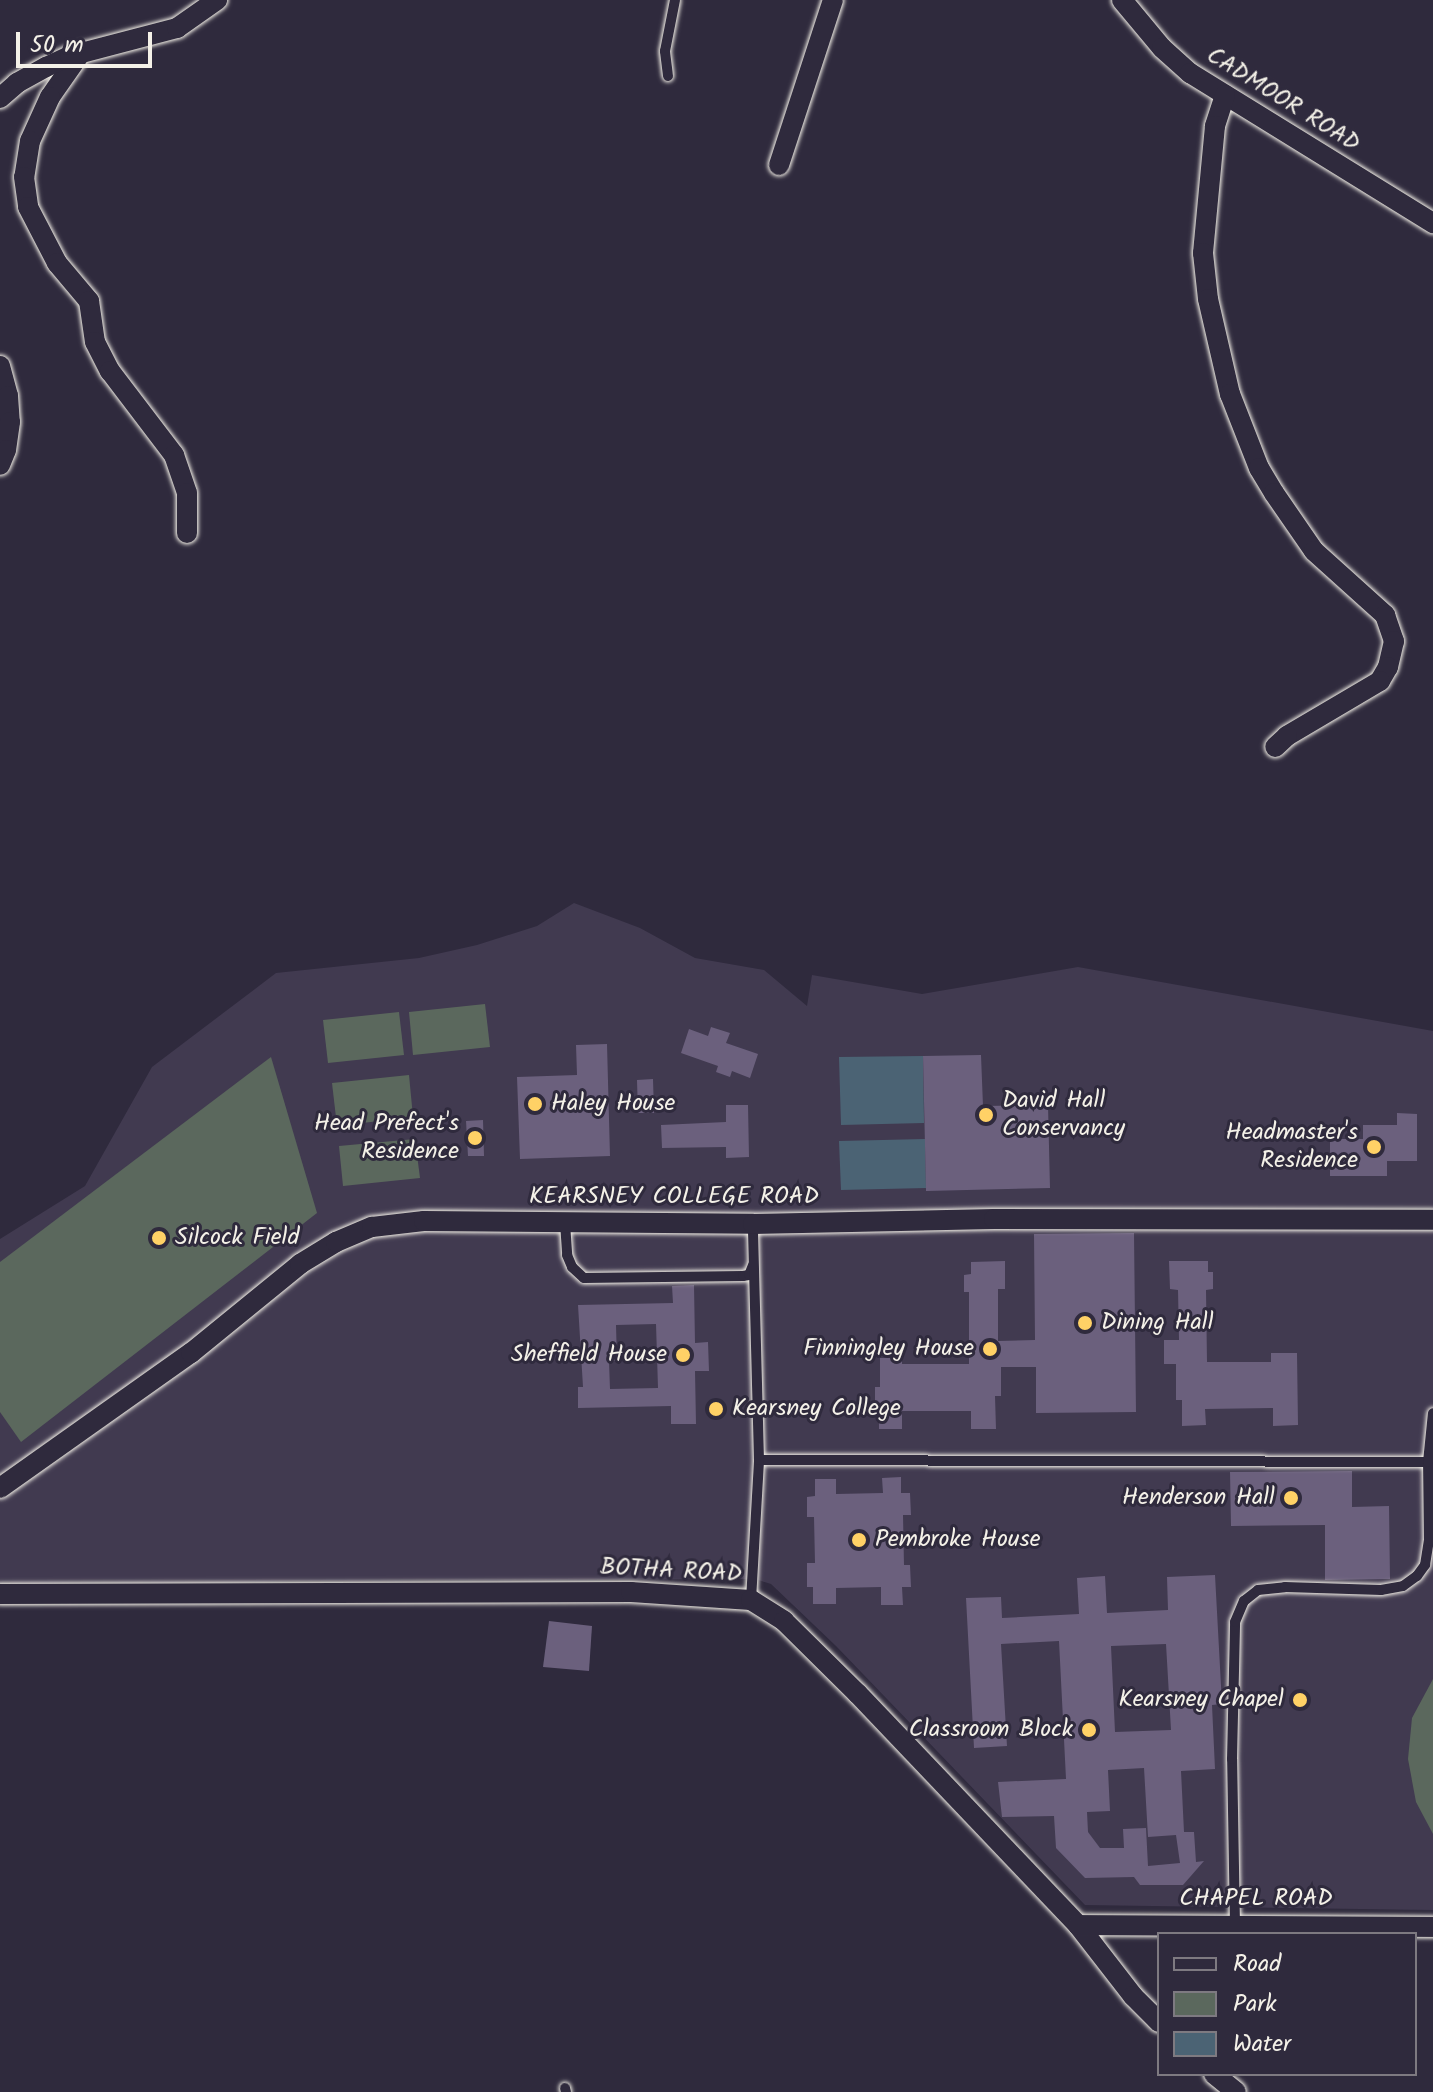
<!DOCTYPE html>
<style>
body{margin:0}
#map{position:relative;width:1433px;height:2092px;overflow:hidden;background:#2f2a3d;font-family:Kalam,sans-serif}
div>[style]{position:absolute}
.built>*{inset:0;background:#413a50}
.green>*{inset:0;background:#5b685d}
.water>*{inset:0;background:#4b6374}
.building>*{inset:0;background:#6b607d}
.roads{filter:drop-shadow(0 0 2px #f4f1e8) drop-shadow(0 0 2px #f4f1e8)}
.lane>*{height:10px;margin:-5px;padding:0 5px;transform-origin:5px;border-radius:5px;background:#2f2a3d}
.street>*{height:20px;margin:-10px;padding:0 10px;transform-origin:10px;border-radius:10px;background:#2f2a3d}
.dots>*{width:22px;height:22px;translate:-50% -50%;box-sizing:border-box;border:4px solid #2f2a3d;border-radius:50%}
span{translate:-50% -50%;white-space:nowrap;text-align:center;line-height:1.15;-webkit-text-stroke:6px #2f2a3d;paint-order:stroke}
.street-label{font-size:24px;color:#f4f1e8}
.poi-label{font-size:24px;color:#f4f1e8}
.left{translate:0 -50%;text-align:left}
.right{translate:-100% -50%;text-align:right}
.legend{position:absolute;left:1157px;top:1932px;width:260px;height:144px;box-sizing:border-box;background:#2f2a3d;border:2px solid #7e7a81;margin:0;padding:10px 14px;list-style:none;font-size:24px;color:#f4f1e8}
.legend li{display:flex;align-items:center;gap:16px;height:40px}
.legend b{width:40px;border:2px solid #7e7a81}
.scale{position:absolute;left:16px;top:32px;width:136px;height:36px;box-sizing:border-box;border:4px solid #f4f1e8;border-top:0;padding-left:10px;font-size:24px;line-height:28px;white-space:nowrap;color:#f4f1e8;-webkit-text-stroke:6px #2f2a3d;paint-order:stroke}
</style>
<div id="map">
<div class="built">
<i style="clip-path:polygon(574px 903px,640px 928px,695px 958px,764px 970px,807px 1006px,812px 975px,922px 994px,1078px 967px,1433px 1031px,1433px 1910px,1085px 1905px,836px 1646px,771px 1584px,755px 1579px,293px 1581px,0 1588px,0 1239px,85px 1186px,152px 1067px,276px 973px,419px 958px,477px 945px,537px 926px)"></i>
</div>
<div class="green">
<i style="clip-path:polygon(485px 1004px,490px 1047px,413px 1055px,409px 1012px)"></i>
<i style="clip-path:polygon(399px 1012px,404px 1055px,328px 1063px,323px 1020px)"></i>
<i style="clip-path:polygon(271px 1057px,317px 1213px,21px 1442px,0 1412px,0 1262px)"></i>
<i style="clip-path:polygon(409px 1075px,413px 1117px,337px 1126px,332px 1083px)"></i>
<i style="clip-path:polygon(415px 1139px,420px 1178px,343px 1186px,339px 1146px)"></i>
<i style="clip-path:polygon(1433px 1679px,1433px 1834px,1416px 1802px,1408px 1759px,1412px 1718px)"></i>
</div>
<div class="water">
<i style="clip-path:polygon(923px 1056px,924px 1123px,841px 1125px,839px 1057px)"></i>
<i style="clip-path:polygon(925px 1139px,926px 1188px,841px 1190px,839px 1141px)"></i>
</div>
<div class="building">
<i style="clip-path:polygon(711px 1027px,730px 1033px,726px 1043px,758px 1054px,750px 1078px,732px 1071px,730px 1077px,716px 1072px,718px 1066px,681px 1053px,689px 1029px,708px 1036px)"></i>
<i style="clip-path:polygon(607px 1044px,610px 1156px,520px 1159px,517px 1077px,577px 1075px,576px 1045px)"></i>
<i style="clip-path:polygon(981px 1055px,983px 1106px,1048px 1105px,1050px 1188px,926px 1191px,923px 1056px)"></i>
<i style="clip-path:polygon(653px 1079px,654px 1113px,638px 1113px,637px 1080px)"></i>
<i style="clip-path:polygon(726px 1105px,748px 1105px,749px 1157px,726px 1158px,726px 1147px,662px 1148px,661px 1125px,726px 1122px)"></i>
<i style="clip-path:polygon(1397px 1113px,1417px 1114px,1417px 1161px,1387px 1161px,1387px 1176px,1330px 1176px,1330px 1139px,1363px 1139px,1363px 1125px,1397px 1125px)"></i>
<i style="clip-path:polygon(483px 1120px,484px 1156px,468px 1156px,466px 1121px)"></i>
<i style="clip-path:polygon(1134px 1233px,1136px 1412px,1036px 1413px,1036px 1367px,1001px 1367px,1001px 1396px,995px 1396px,996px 1429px,971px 1429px,971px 1411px,902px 1411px,902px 1429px,879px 1429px,879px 1402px,875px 1402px,875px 1387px,880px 1387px,880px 1358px,902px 1358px,902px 1364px,969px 1364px,969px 1292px,964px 1292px,964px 1275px,971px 1274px,971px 1262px,1005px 1261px,1005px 1289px,998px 1289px,998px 1341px,1035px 1340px,1034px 1234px)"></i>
<i style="clip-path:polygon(1169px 1261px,1208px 1261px,1208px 1272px,1213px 1272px,1213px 1289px,1206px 1290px,1207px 1362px,1271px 1362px,1271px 1353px,1297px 1353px,1298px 1425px,1273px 1426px,1273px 1408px,1205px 1409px,1206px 1425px,1182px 1426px,1182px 1400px,1176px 1400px,1176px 1364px,1164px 1364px,1164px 1340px,1179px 1340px,1178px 1290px,1170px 1289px)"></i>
<i style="clip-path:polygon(evenodd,694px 1285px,695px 1343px,708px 1342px,709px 1371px,695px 1371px,696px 1424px,671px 1424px,671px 1406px,578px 1408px,578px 1387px,583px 1387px,578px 1305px,673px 1303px,672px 1286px,694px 1285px,656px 1324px,658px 1388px,610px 1389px,609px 1361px,617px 1361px,616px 1325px,656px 1324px)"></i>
<i style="clip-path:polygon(1352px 1471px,1352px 1507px,1389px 1506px,1390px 1579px,1325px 1580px,1325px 1525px,1231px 1526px,1230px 1472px)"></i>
<i style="clip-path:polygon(901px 1477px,901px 1493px,910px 1493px,911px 1515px,903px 1515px,904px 1565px,910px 1565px,911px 1587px,902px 1587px,903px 1605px,881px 1605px,881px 1587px,836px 1588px,836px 1604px,813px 1604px,813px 1587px,807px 1587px,807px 1563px,815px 1563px,814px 1517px,807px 1517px,807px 1497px,815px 1496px,815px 1479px,836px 1479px,836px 1494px,883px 1493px,882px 1478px)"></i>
<i style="clip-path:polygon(evenodd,1215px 1575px,1222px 1704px,1212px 1705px,1215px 1769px,1181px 1771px,1184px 1832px,1194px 1832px,1196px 1862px,1204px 1861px,1183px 1885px,1140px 1885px,1134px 1877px,1085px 1878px,1056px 1848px,1054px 1816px,1002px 1817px,998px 1782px,1066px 1779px,1059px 1641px,1001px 1644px,1007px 1746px,974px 1748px,966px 1598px,1001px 1597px,1002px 1618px,1079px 1614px,1077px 1578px,1105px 1576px,1107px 1613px,1168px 1610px,1167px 1577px,1215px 1575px,1166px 1644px,1171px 1730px,1115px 1732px,1111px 1646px,1166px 1644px,1215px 1575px,1144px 1768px,1148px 1837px,1176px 1835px,1180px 1863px,1148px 1866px,1146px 1828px,1123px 1829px,1124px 1848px,1100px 1848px,1088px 1832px,1087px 1812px,1110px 1811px,1108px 1770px,1144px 1768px)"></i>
<i style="clip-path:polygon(549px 1621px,592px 1626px,589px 1671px,543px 1667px)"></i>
</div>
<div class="roads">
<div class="lane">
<i style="left:668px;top:76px;width:25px;rotate:-97deg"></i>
<i style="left:665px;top:51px;width:52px;rotate:-78.9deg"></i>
<i style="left:565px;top:1223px;width:32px;rotate:86deg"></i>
<i style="left:567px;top:1255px;width:13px;rotate:67deg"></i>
<i style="left:572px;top:1267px;width:16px;rotate:43deg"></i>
<i style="left:584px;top:1278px;width:159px;rotate:-0.7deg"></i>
<i style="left:743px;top:1276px;width:6px;rotate:-9deg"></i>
<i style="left:749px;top:1275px;width:11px;rotate:-68deg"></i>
<i style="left:759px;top:1460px;width:669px;rotate:0.17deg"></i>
<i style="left:751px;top:1600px;width:140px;rotate:-86.7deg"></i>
<i style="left:759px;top:1460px;width:236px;rotate:-91.5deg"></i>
<i style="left:1235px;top:1925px;width:166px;rotate:-91deg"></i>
<i style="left:1232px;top:1759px;width:137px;rotate:-88.7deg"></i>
<i style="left:1235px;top:1622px;width:23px;rotate:-67deg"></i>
<i style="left:1244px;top:1601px;width:18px;rotate:-38deg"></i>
<i style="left:1258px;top:1590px;width:27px;rotate:-6deg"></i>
<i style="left:1285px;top:1587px;width:96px;rotate:1.8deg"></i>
<i style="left:1381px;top:1590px;width:22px;rotate:-10deg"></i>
<i style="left:1403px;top:1586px;width:17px;rotate:-36deg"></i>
<i style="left:1417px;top:1576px;width:14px;rotate:-54deg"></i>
<i style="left:1425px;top:1565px;width:24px;rotate:-81deg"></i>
<i style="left:1429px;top:1541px;width:79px;rotate:-90.7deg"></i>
<i style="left:1428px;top:1462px;width:49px;rotate:-84.2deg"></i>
<i style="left:565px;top:2088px;width:4px;rotate:76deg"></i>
</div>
<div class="street">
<i style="left:1122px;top:0;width:62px;rotate:50.2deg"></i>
<i style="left:1162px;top:48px;width:38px;rotate:42deg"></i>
<i style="left:1190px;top:73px;width:286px;rotate:31.7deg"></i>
<i style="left:80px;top:54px;width:52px;rotate:124.9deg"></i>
<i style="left:50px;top:97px;width:48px;rotate:114.4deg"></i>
<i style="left:30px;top:141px;width:36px;rotate:99deg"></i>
<i style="left:24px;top:177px;width:30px;rotate:82deg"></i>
<i style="left:28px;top:207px;width:63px;rotate:62.6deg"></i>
<i style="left:57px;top:263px;width:50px;rotate:49.9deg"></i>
<i style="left:89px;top:301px;width:41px;rotate:81.7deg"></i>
<i style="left:95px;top:342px;width:33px;rotate:63deg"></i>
<i style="left:110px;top:371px;width:106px;rotate:52.7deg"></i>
<i style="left:174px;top:455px;width:40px;rotate:71.1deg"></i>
<i style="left:187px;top:493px;width:40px;rotate:90deg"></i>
<i style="left:1225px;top:95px;width:33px;rotate:108deg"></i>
<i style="left:1215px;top:126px;width:128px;rotate:95.4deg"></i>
<i style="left:1203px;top:253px;width:46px;rotate:83.8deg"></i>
<i style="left:1208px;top:299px;width:98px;rotate:77deg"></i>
<i style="left:1230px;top:394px;width:79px;rotate:68.6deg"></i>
<i style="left:1259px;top:468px;width:29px;rotate:59deg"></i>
<i style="left:1274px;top:493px;width:70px;rotate:55.4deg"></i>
<i style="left:1314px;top:551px;width:96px;rotate:42deg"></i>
<i style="left:1385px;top:615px;width:28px;rotate:71deg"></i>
<i style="left:1394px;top:641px;width:27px;rotate:103deg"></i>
<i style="left:1388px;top:667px;width:16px;rotate:120deg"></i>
<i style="left:1380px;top:681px;width:108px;rotate:149.4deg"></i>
<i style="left:1287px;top:736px;width:16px;rotate:137deg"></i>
<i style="left:0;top:98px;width:23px;rotate:-41deg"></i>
<i style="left:17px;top:83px;width:33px;rotate:-29deg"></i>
<i style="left:46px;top:67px;width:26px;rotate:-25deg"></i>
<i style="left:70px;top:56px;width:111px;rotate:-14.7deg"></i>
<i style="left:177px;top:28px;width:49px;rotate:-35deg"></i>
<i style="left:779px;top:165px;width:174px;rotate:-71.9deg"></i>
<i style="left:0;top:366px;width:31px;rotate:75deg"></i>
<i style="left:8px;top:396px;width:26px;rotate:86deg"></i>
<i style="left:10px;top:422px;width:28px;rotate:98deg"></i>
<i style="left:6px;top:450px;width:16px;rotate:112deg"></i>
<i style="left:0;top:1488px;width:234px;rotate:-35.3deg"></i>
<i style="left:191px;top:1353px;width:141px;rotate:-39.2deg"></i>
<i style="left:300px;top:1264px;width:42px;rotate:-31.4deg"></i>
<i style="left:336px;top:1242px;width:39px;rotate:-23deg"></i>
<i style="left:372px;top:1227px;width:52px;rotate:-6.6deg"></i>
<i style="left:424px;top:1221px;width:329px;rotate:0.5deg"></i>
<i style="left:753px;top:1224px;width:241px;rotate:-1.2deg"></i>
<i style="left:994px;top:1219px;width:439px;rotate:0.1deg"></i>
<i style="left:0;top:1594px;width:631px;rotate:-0.18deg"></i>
<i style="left:631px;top:1592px;width:120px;rotate:3.8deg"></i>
<i style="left:751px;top:1600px;width:39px;rotate:32deg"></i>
<i style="left:784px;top:1621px;width:104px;rotate:44.6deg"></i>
<i style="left:858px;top:1694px;width:319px;rotate:46.4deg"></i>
<i style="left:1078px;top:1925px;width:90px;rotate:52.2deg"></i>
<i style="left:1133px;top:1996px;width:37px;rotate:45deg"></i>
<i style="left:1078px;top:1925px;width:355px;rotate:0.3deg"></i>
<i style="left:1214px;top:2074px;width:28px;rotate:39deg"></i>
</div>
</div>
<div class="dots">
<i style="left:535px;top:1104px;background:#ffd166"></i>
<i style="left:986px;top:1115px;background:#ffd166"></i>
<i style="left:475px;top:1138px;background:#ffd166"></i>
<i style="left:1374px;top:1147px;background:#ffd166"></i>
<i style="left:159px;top:1238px;background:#ffd166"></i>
<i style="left:1085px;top:1323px;background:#ffd166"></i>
<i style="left:990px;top:1349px;background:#ffd166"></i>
<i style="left:683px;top:1355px;background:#ffd166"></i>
<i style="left:716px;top:1409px;background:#ffd166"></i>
<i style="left:1291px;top:1498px;background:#ffd166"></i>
<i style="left:859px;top:1540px;background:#ffd166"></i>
<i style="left:1300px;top:1700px;background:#ffd166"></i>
<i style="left:1089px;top:1730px;background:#ffd166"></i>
</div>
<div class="street-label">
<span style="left:1283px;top:100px;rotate:32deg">CADMOOR ROAD</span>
<span style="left:674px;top:1197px">KEARSNEY COLLEGE ROAD</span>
<span style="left:671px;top:1571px;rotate:3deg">BOTHA ROAD</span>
<span style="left:1256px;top:1899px">CHAPEL ROAD</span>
</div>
<div class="poi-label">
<span class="left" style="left:1002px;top:1115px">David Hall<br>Conservancy</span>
<span class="left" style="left:551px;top:1104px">Haley House</span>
<span class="right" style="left:459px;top:1138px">Head Prefect's<br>Residence</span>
<span class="right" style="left:1358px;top:1147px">Headmaster's<br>Residence</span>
<span class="left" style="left:175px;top:1238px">Silcock Field</span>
<span class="left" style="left:1101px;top:1323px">Dining Hall</span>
<span class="right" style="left:974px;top:1349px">Finningley House</span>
<span class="right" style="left:667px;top:1355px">Sheffield House</span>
<span class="left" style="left:732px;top:1409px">Kearsney College</span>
<span class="right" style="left:1275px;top:1498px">Henderson Hall</span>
<span class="left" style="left:875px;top:1540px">Pembroke House</span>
<span class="right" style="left:1284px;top:1700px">Kearsney Chapel</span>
<span class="right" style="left:1073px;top:1730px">Classroom Block</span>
</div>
<ul class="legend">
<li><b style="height:10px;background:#2f2a3d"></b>Road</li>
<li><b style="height:22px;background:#5b685d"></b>Park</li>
<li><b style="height:22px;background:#4b6374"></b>Water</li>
</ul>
<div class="scale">50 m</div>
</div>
